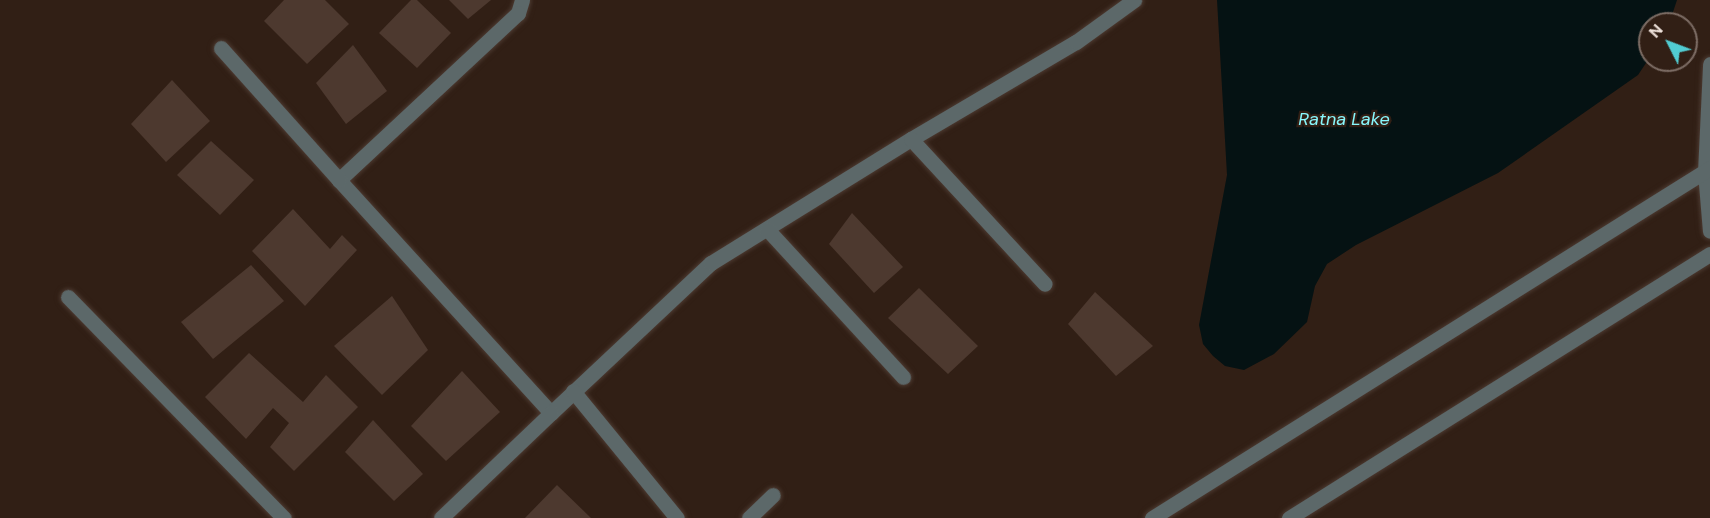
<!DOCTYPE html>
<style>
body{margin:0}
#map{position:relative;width:1710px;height:518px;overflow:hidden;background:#311f15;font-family:"DM Sans",sans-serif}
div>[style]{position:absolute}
.water>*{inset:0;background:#051213}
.building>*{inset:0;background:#4d392f}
.roads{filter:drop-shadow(0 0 2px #4c3a31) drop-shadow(0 0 2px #4c3a31)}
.minor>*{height:15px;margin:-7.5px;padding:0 7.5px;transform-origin:7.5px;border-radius:7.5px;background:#5c6869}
.tertiary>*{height:15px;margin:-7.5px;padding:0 7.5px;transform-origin:7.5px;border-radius:7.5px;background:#5c6869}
span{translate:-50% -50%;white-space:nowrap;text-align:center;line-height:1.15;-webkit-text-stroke:4.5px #311f15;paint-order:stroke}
.water-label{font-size:18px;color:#88f7fc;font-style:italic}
.north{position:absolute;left:1638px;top:12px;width:60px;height:60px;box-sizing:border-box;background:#311f15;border:2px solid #7d6d65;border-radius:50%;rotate:312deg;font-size:16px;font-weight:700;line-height:24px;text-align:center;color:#efe3dc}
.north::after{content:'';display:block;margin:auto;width:21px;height:27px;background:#51ccd2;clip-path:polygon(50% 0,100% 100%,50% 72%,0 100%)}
</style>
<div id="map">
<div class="water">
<i style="clip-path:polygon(1217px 0,1677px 0,1669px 24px,1650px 24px,1650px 57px,1638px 75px,1498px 173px,1356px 245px,1327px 264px,1315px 286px,1307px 322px,1274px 354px,1244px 370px,1225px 366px,1213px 356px,1203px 344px,1199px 325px,1227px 175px)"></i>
</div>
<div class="building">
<i style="clip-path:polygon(284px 0,325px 0,349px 24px,307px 64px,264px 21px)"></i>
<i style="clip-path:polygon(411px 0,417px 0,451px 33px,417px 68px,379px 33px)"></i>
<i style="clip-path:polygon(449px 0,491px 0,468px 19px)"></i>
<i style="clip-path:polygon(353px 45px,387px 91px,346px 124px,316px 83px)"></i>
<i style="clip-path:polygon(172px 80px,210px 121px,166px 162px,131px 124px)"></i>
<i style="clip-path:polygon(211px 141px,254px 180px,220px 215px,177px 175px)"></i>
<i style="clip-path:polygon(293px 209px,330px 249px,342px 235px,357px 250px,305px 306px,252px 251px)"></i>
<i style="clip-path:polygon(852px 213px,903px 267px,874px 293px,829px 244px)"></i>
<i style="clip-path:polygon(251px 265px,284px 301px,213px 359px,181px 322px)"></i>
<i style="clip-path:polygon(919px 288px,978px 346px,948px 374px,888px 318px)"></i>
<i style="clip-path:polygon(1095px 292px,1153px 346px,1116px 376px,1068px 324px)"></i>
<i style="clip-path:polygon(392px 296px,428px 350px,382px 395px,334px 346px)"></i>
<i style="clip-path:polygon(249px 353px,303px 402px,326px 375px,358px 407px,294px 471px,270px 447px,289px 423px,273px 408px,246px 439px,205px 397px)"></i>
<i style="clip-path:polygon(462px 371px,500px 412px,446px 461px,411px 426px)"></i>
<i style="clip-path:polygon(373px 420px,423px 474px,394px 501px,345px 452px)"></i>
<i style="clip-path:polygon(557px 485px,591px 518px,525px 518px)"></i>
</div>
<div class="roads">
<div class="minor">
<i style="left:522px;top:0;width:14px;rotate:107deg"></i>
<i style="left:518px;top:13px;width:245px;rotate:137deg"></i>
<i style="left:339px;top:180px;width:315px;rotate:47.7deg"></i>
<i style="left:551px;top:413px;width:219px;rotate:-43.2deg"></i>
<i style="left:711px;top:263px;width:235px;rotate:-31.8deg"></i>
<i style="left:911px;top:139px;width:191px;rotate:-30.5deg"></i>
<i style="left:1076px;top:42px;width:72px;rotate:-35.9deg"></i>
<i style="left:221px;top:48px;width:177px;rotate:48.2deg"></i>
<i style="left:911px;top:139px;width:197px;rotate:47.3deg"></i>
<i style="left:1705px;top:172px;width:108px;rotate:-87.3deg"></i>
<i style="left:767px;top:229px;width:201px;rotate:47.4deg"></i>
<i style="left:68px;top:297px;width:309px;rotate:45.7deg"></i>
<i style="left:573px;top:391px;width:164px;rotate:50.7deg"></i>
<i style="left:441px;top:518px;width:152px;rotate:-43.7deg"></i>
<i style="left:749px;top:518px;width:33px;rotate:-44deg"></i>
</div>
<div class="tertiary">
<i style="left:1705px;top:172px;width:59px;rotate:85.2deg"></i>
<i style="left:1152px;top:518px;width:659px;rotate:-32.1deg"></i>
<i style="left:1289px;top:518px;width:497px;rotate:-32.1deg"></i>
</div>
</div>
<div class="water-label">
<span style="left:1344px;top:119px">Ratna Lake</span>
</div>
<div class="north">N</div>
</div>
